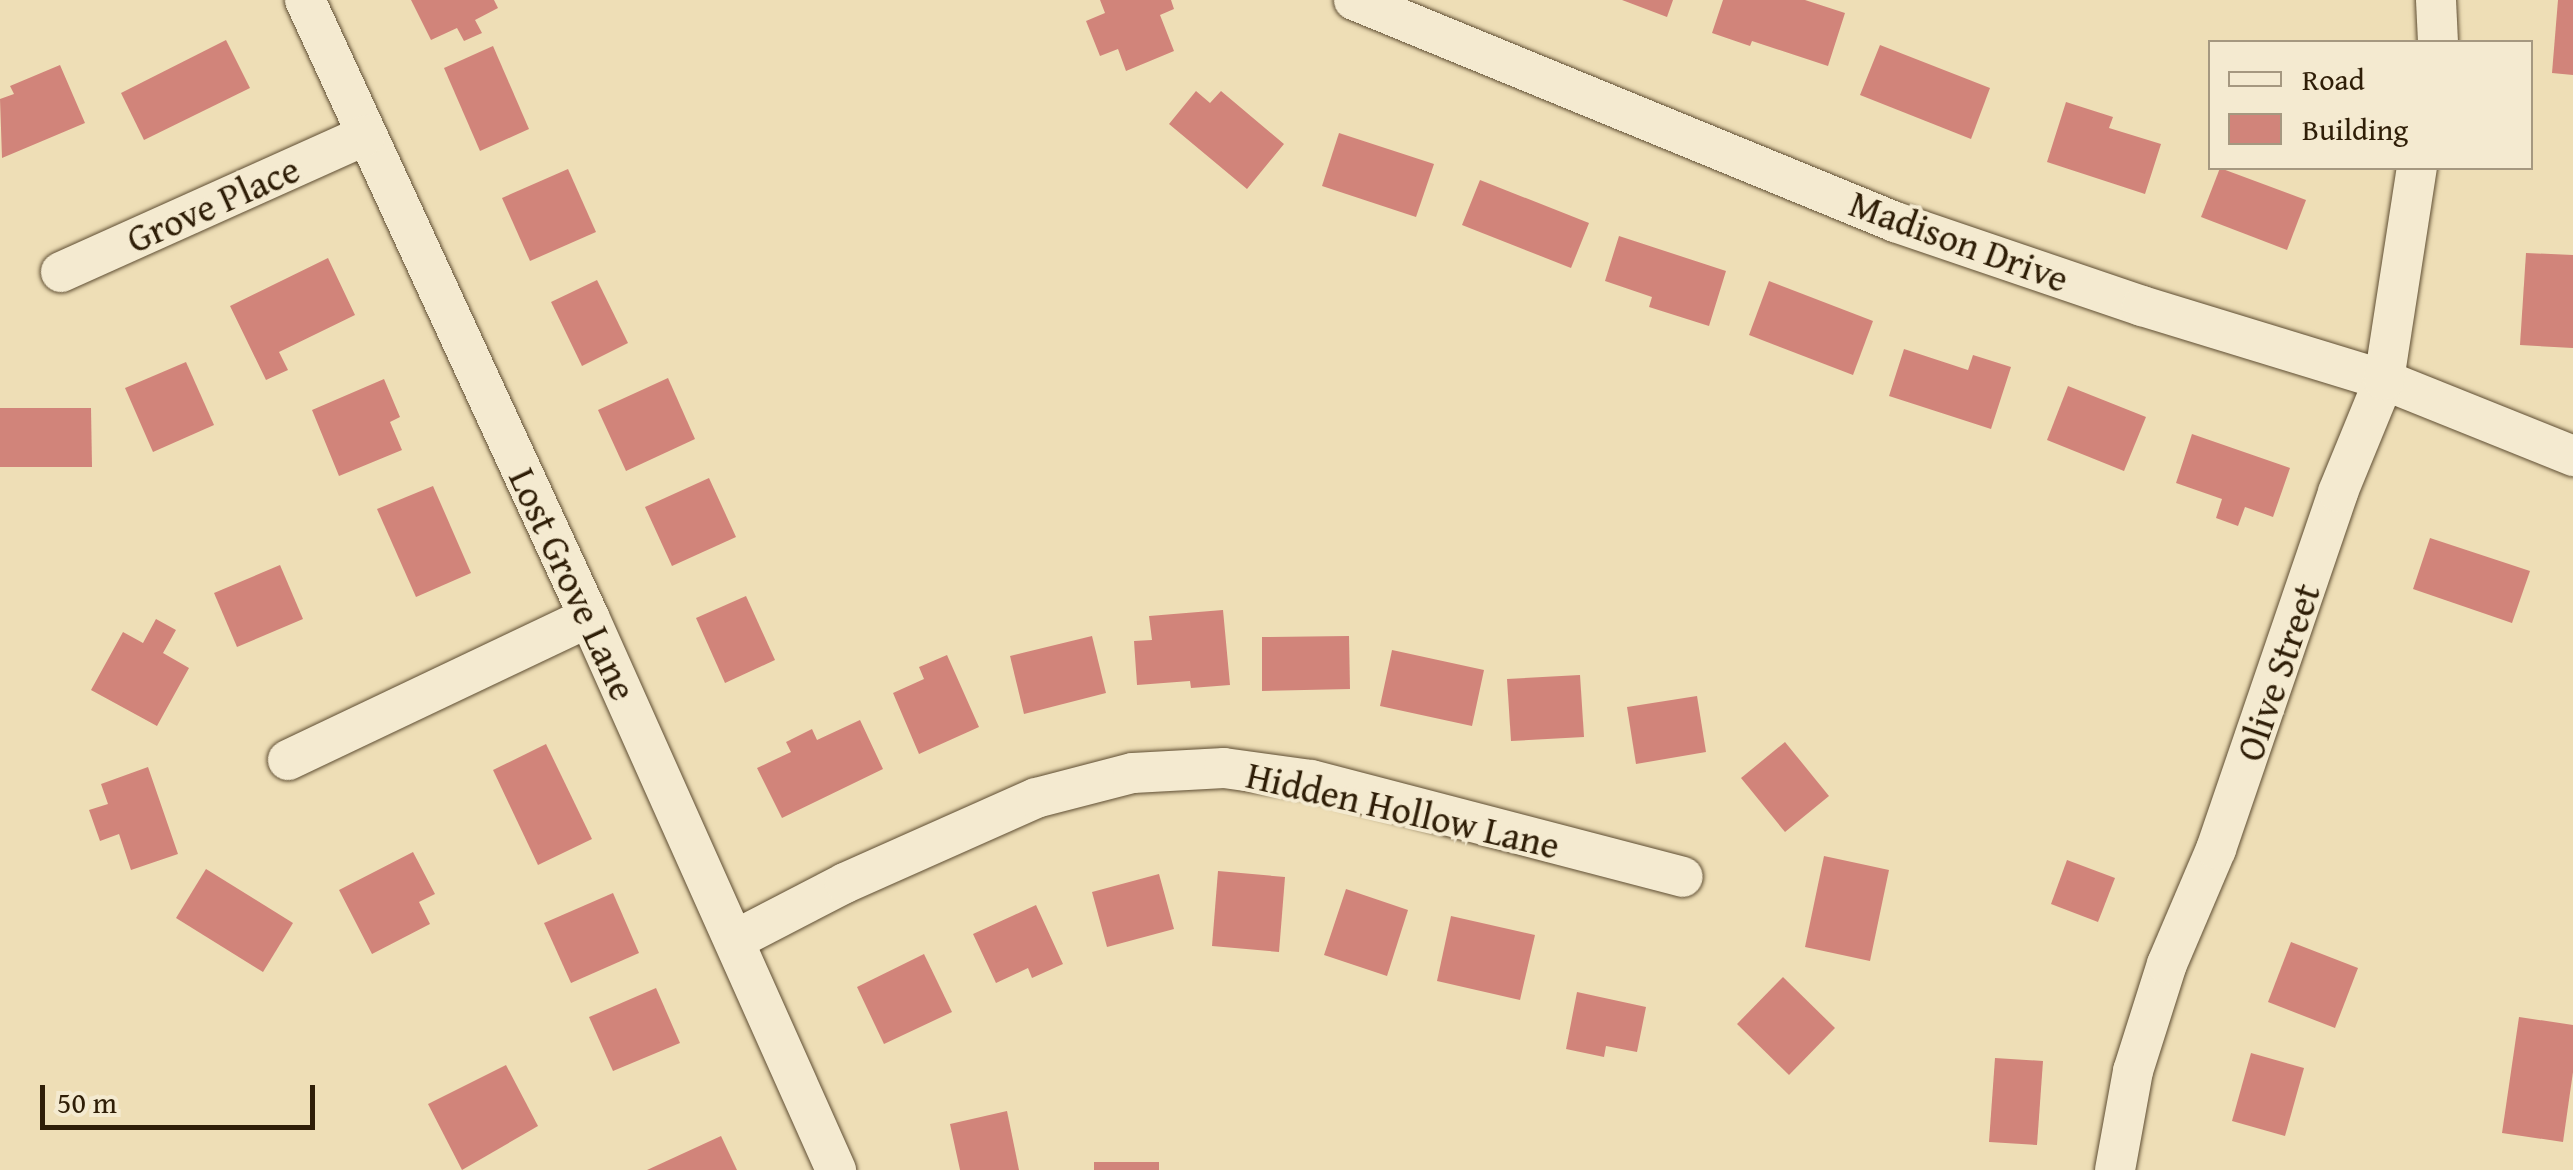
<!DOCTYPE html>
<style>
body{margin:0}
#map{position:relative;width:2573px;height:1170px;overflow:hidden;background:#eedeb6;font-family:"Gentium Book Plus",serif}
div>[style]{position:absolute}
.building>*{inset:0;background:#d1847a}
.roads{filter:drop-shadow(0 0 2px #5f4e33) drop-shadow(0 0 2px #5f4e33)}
.minor>*{height:40px;margin:-20px;padding:0 20px;transform-origin:20px;border-radius:20px;background:#f4ead0}
span{translate:-50% -50%;white-space:nowrap;text-align:center;line-height:1.15;-webkit-text-stroke:8px #f4ead0;paint-order:stroke}
.street-label{font-size:38px;color:#2f1e07}
.legend{position:absolute;left:2208px;top:40px;width:325px;height:130px;box-sizing:border-box;background:#f4ead0;border:2px solid #a59880;margin:0;padding:12px 18px;list-style:none;font-size:30px;color:#2f1e07}
.legend li{display:flex;align-items:center;gap:20px;height:50px}
.legend b{width:50px;border:2px solid #a59880}
.scale{position:absolute;left:40px;top:1085px;width:275px;height:45px;box-sizing:border-box;border:5px solid #2f1e07;border-top:0;padding-left:12px;font-size:30px;line-height:35px;white-space:nowrap;color:#2f1e07;-webkit-text-stroke:8px #f4ead0;paint-order:stroke}
</style>
<div id="map">
<div class="building">
<i style="clip-path:polygon(411px 0,494px 0,498px 8px,475px 20px,482px 33px,464px 41px,457px 28px,431px 40px)"></i>
<i style="clip-path:polygon(1100px 0,1171px 0,1174px 9px,1160px 15px,1174px 51px,1126px 71px,1118px 49px,1100px 56px,1086px 21px,1105px 13px)"></i>
<i style="clip-path:polygon(1622px 0,1673px 0,1667px 17px)"></i>
<i style="clip-path:polygon(1723px 0,1805px 0,1845px 13px,1828px 66px,1752px 41px,1750px 46px,1712px 33px)"></i>
<i style="clip-path:polygon(2558px 0,2573px 0,2573px 75px,2552px 73px)"></i>
<i style="clip-path:polygon(226px 40px,250px 88px,144px 140px,121px 93px)"></i>
<i style="clip-path:polygon(1880px 45px,1990px 88px,1971px 139px,1860px 95px)"></i>
<i style="clip-path:polygon(493px 46px,529px 129px,480px 151px,444px 68px)"></i>
<i style="clip-path:polygon(60px 65px,85px 123px,2px 158px,0 99px,14px 94px,10px 86px)"></i>
<i style="clip-path:polygon(1196px 91px,1210px 103px,1221px 91px,1284px 144px,1247px 189px,1169px 124px)"></i>
<i style="clip-path:polygon(2066px 102px,2113px 117px,2109px 128px,2161px 144px,2145px 194px,2047px 162px)"></i>
<i style="clip-path:polygon(1339px 133px,1434px 164px,1416px 217px,1322px 186px)"></i>
<i style="clip-path:polygon(2220px 168px,2306px 200px,2287px 250px,2201px 217px)"></i>
<i style="clip-path:polygon(568px 169px,596px 232px,530px 261px,502px 198px)"></i>
<i style="clip-path:polygon(1480px 180px,1589px 223px,1571px 268px,1462px 225px)"></i>
<i style="clip-path:polygon(1619px 236px,1726px 271px,1709px 326px,1649px 307px,1652px 297px,1605px 281px)"></i>
<i style="clip-path:polygon(2526px 253px,2573px 255px,2573px 348px,2520px 345px)"></i>
<i style="clip-path:polygon(328px 258px,355px 315px,279px 352px,288px 370px,266px 380px,230px 306px)"></i>
<i style="clip-path:polygon(597px 280px,628px 343px,582px 366px,551px 302px)"></i>
<i style="clip-path:polygon(1769px 281px,1873px 321px,1853px 375px,1749px 335px)"></i>
<i style="clip-path:polygon(1904px 349px,1968px 370px,1973px 355px,2011px 367px,1991px 429px,1889px 396px)"></i>
<i style="clip-path:polygon(186px 362px,214px 425px,153px 452px,125px 388px)"></i>
<i style="clip-path:polygon(668px 378px,695px 439px,626px 471px,598px 410px)"></i>
<i style="clip-path:polygon(384px 379px,400px 417px,390px 422px,402px 450px,339px 476px,312px 410px)"></i>
<i style="clip-path:polygon(2068px 386px,2146px 417px,2124px 471px,2047px 440px)"></i>
<i style="clip-path:polygon(0 408px,91px 408px,92px 467px,0 467px)"></i>
<i style="clip-path:polygon(2192px 434px,2290px 468px,2273px 517px,2245px 507px,2238px 526px,2216px 518px,2222px 499px,2176px 483px)"></i>
<i style="clip-path:polygon(709px 478px,736px 537px,672px 566px,645px 507px)"></i>
<i style="clip-path:polygon(433px 486px,471px 573px,416px 597px,377px 509px)"></i>
<i style="clip-path:polygon(2430px 538px,2530px 571px,2512px 623px,2413px 589px)"></i>
<i style="clip-path:polygon(280px 565px,303px 619px,237px 647px,214px 593px)"></i>
<i style="clip-path:polygon(746px 596px,775px 660px,725px 683px,696px 618px)"></i>
<i style="clip-path:polygon(1223px 610px,1230px 685px,1191px 688px,1190px 681px,1137px 685px,1134px 641px,1152px 640px,1149px 616px)"></i>
<i style="clip-path:polygon(156px 619px,176px 630px,163px 653px,189px 668px,157px 726px,91px 690px,123px 632px,143px 643px)"></i>
<i style="clip-path:polygon(1092px 636px,1106px 693px,1024px 714px,1010px 656px)"></i>
<i style="clip-path:polygon(1349px 636px,1350px 689px,1262px 691px,1262px 637px)"></i>
<i style="clip-path:polygon(1392px 650px,1484px 670px,1472px 726px,1380px 706px)"></i>
<i style="clip-path:polygon(947px 655px,979px 727px,919px 754px,893px 693px,924px 679px,919px 667px)"></i>
<i style="clip-path:polygon(1580px 675px,1584px 737px,1511px 741px,1507px 679px)"></i>
<i style="clip-path:polygon(1697px 696px,1706px 752px,1636px 764px,1627px 707px)"></i>
<i style="clip-path:polygon(860px 720px,883px 769px,782px 818px,757px 768px,791px 752px,786px 742px,812px 729px,817px 740px)"></i>
<i style="clip-path:polygon(1785px 742px,1829px 796px,1785px 832px,1741px 778px)"></i>
<i style="clip-path:polygon(546px 744px,592px 839px,538px 865px,493px 770px)"></i>
<i style="clip-path:polygon(148px 767px,178px 854px,131px 870px,119px 834px,100px 841px,89px 810px,108px 804px,101px 784px)"></i>
<i style="clip-path:polygon(413px 852px,435px 894px,419px 902px,430px 924px,372px 954px,339px 890px)"></i>
<i style="clip-path:polygon(1824px 856px,1889px 870px,1870px 961px,1805px 947px)"></i>
<i style="clip-path:polygon(2067px 860px,2115px 878px,2098px 922px,2051px 904px)"></i>
<i style="clip-path:polygon(206px 869px,293px 923px,263px 972px,176px 918px)"></i>
<i style="clip-path:polygon(1218px 871px,1285px 877px,1279px 952px,1212px 946px)"></i>
<i style="clip-path:polygon(1159px 874px,1174px 929px,1107px 947px,1092px 892px)"></i>
<i style="clip-path:polygon(1346px 889px,1408px 910px,1387px 976px,1324px 955px)"></i>
<i style="clip-path:polygon(613px 893px,639px 953px,571px 983px,544px 923px)"></i>
<i style="clip-path:polygon(1036px 905px,1063px 964px,1032px 978px,1028px 968px,996px 983px,973px 934px)"></i>
<i style="clip-path:polygon(1451px 916px,1535px 935px,1520px 1000px,1437px 981px)"></i>
<i style="clip-path:polygon(2291px 942px,2358px 968px,2335px 1028px,2268px 1002px)"></i>
<i style="clip-path:polygon(924px 954px,952px 1012px,884px 1044px,857px 987px)"></i>
<i style="clip-path:polygon(1783px 977px,1835px 1028px,1789px 1075px,1737px 1024px)"></i>
<i style="clip-path:polygon(656px 988px,680px 1043px,613px 1071px,589px 1017px)"></i>
<i style="clip-path:polygon(1577px 992px,1646px 1007px,1637px 1052px,1606px 1046px,1604px 1057px,1566px 1049px)"></i>
<i style="clip-path:polygon(2519px 1017px,2573px 1025px,2573px 1072px,2563px 1142px,2502px 1133px)"></i>
<i style="clip-path:polygon(2251px 1053px,2304px 1068px,2285px 1136px,2232px 1121px)"></i>
<i style="clip-path:polygon(1995px 1058px,2043px 1061px,2037px 1145px,1989px 1142px)"></i>
<i style="clip-path:polygon(506px 1065px,538px 1126px,462px 1170px,428px 1104px)"></i>
<i style="clip-path:polygon(1007px 1111px,1019px 1170px,960px 1170px,950px 1124px)"></i>
<i style="clip-path:polygon(721px 1136px,737px 1170px,647px 1170px)"></i>
<i style="clip-path:polygon(1094px 1162px,1159px 1162px,1159px 1170px,1094px 1170px)"></i>
</div>
<div class="roads">
<div class="minor">
<i style="left:305px;top:0;width:679px;rotate:65.28deg"></i>
<i style="left:589px;top:617px;width:606px;rotate:65.93deg"></i>
<i style="left:1354px;top:0;width:585px;rotate:22.31deg"></i>
<i style="left:1895px;top:222px;width:261px;rotate:18.8deg"></i>
<i style="left:2142px;top:306px;width:253px;rotate:17deg"></i>
<i style="left:2384px;top:380px;width:204px;rotate:21.9deg"></i>
<i style="left:2436px;top:0;width:42px;rotate:87.3deg"></i>
<i style="left:61px;top:272px;width:334px;rotate:-24.2deg"></i>
<i style="left:288px;top:760px;width:333px;rotate:-25.4deg"></i>
<i style="left:735px;top:940px;width:124px;rotate:-27.4deg"></i>
<i style="left:845px;top:883px;width:209px;rotate:-24deg"></i>
<i style="left:1036px;top:798px;width:100px;rotate:-14.5deg"></i>
<i style="left:1133px;top:773px;width:91px;rotate:-3.1deg"></i>
<i style="left:1224px;top:768px;width:88px;rotate:7.9deg"></i>
<i style="left:1311px;top:780px;width:384px;rotate:14.6deg"></i>
<i style="left:2115px;top:1170px;width:101px;rotate:-79.7deg"></i>
<i style="left:2133px;top:1071px;width:112px;rotate:-72.4deg"></i>
<i style="left:2167px;top:964px;width:125px;rotate:-66.9deg"></i>
<i style="left:2216px;top:849px;width:377px;rotate:-71.1deg"></i>
<i style="left:2338px;top:492px;width:121px;rotate:-67.7deg"></i>
<i style="left:2384px;top:380px;width:215px;rotate:-81.2deg"></i>
</div>
</div>
<div class="street-label">
<span style="left:213px;top:204px;rotate:-24deg">Grove Place</span>
<span style="left:1959px;top:241px;rotate:20deg">Madison Drive</span>
<span style="left:573px;top:584px;rotate:65deg">Lost Grove Lane</span>
<span style="left:2278px;top:672px;rotate:-71deg">Olive Street</span>
<span style="left:1403px;top:810px;rotate:13deg">Hidden Hollow Lane</span>
</div>
<ul class="legend">
<li><b style="height:12px;background:#f4ead0"></b>Road</li>
<li><b style="height:28px;background:#d1847a"></b>Building</li>
</ul>
<div class="scale">50 m</div>
</div>
